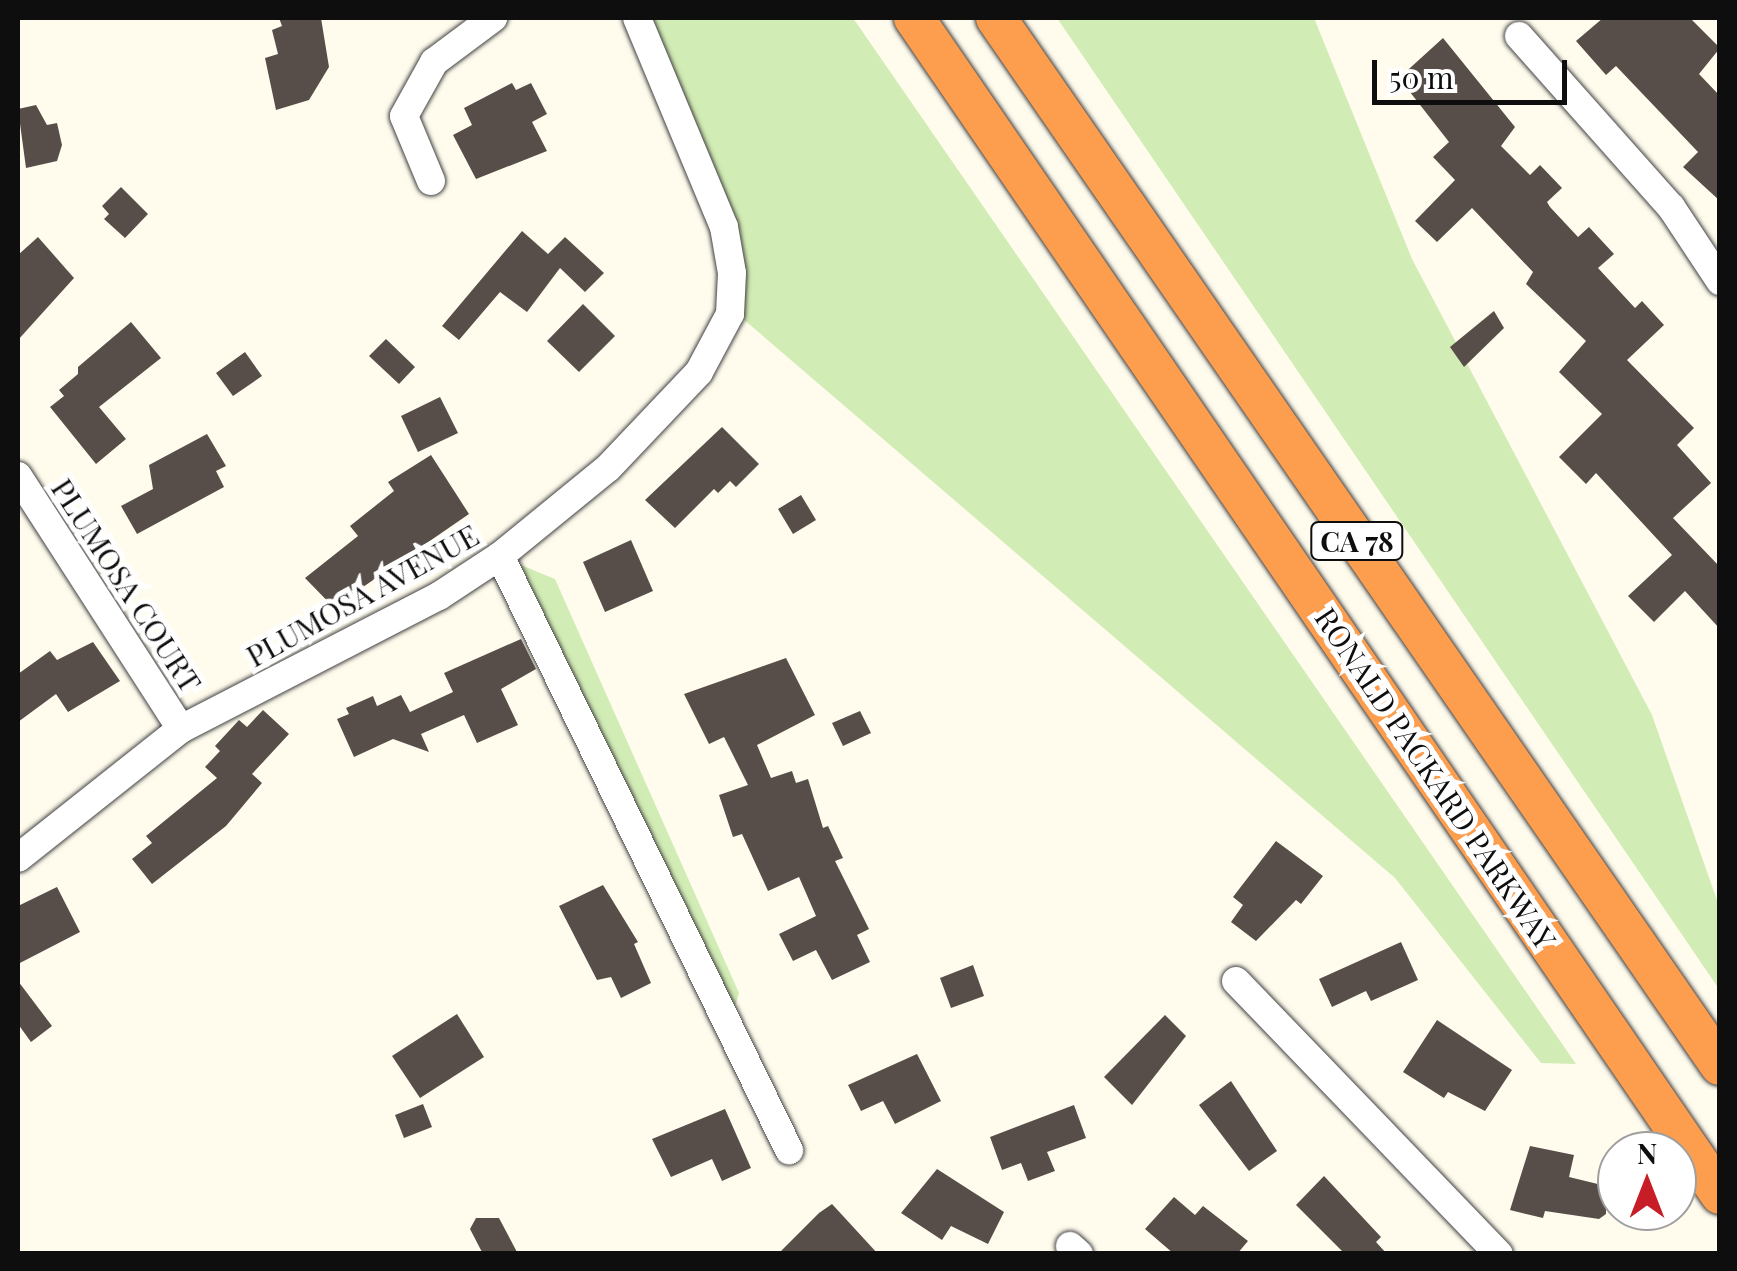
<!DOCTYPE html>
<style>
body{margin:0}
#map{position:relative;width:1737px;height:1271px;overflow:hidden;background:#fffcee;font-family:"Playfair Display",serif}
div>[style]{position:absolute}
.green>*{inset:0;background:#d2ecb5}
.building>*{inset:0;background:#574e49}
.roads{filter:drop-shadow(0 0 2px #414141) drop-shadow(0 0 2px #414141)}
.minor>*{height:28px;margin:-14px;padding:0 14px;transform-origin:14px;border-radius:14px;background:#fff}
.highway>*{height:40px;margin:-20px;padding:0 20px;transform-origin:20px;border-radius:20px;background:#fd9d4e}
span{translate:-50% -50%;white-space:nowrap;text-align:center;line-height:1.15;-webkit-text-stroke:10px #fff;paint-order:stroke}
.shield-label span{padding:2px 8px;background:#fff;border:2px solid;border-radius:8px;-webkit-text-stroke-width:0}
.shield-label{font-size:28px;color:#0e0e0e;font-weight:700}
.street-label{font-size:30px;color:#0e0e0e}
.frame{position:absolute;inset:0;border:20px solid #0e0e0e;pointer-events:none}
.north{position:absolute;left:1597px;top:1131px;width:100px;height:100px;box-sizing:border-box;background:#fff;border:2px solid #9f9f9f;border-radius:50%;rotate:0deg;font-size:28px;font-weight:700;line-height:40px;text-align:center;color:#0e0e0e}
.north::after{content:'';display:block;margin:auto;width:35px;height:45px;background:#c61d26;clip-path:polygon(50% 0,100% 100%,50% 72%,0 100%)}
.scale{position:absolute;left:1372px;top:60px;width:195px;height:45px;box-sizing:border-box;border:5px solid #0e0e0e;border-top:0;padding-left:12px;font-size:30px;line-height:35px;white-space:nowrap;color:#0e0e0e;-webkit-text-stroke:8px #fff;paint-order:stroke}
</style>
<div id="map">
<div class="green">
<i style="clip-path:polygon(651px 18px,853px 18px,1576px 1064px,1541px 1063px,1395px 878px,742px 318px)"></i>
<i style="clip-path:polygon(1057px 18px,1314px 18px,1412px 259px,1652px 715px,1719px 906px,1719px 989px)"></i>
<i style="clip-path:polygon(506px 559px,555px 579px,739px 993px,732px 1017px)"></i>
</div>
<div class="building">
<i style="clip-path:polygon(279px 18px,321px 18px,329px 67px,309px 100px,276px 110px,265px 58px,278px 54px,272px 30px,282px 26px)"></i>
<i style="clip-path:polygon(1603px 18px,1690px 18px,1720px 48px,1699px 74px,1720px 96px,1720px 201px,1683px 167px,1698px 152px,1616px 66px,1606px 75px,1576px 41px)"></i>
<i style="clip-path:polygon(1443px 38px,1515px 127px,1501px 146px,1530px 175px,1540px 165px,1562px 188px,1547px 202px,1550px 207px,1578px 237px,1589px 227px,1614px 254px,1598px 268px,1635px 308px,1642px 301px,1664px 325px,1627px 360px,1694px 428px,1677px 445px,1711px 483px,1673px 518px,1720px 567px,1720px 629px,1685px 591px,1654px 622px,1628px 596px,1672px 555px,1596px 473px,1586px 484px,1559px 457px,1602px 414px,1559px 372px,1586px 341px,1526px 284px,1533px 272px,1472px 208px,1437px 242px,1415px 221px,1455px 180px,1433px 157px,1449px 142px,1399px 78px)"></i>
<i style="clip-path:polygon(512px 83px,516px 90px,531px 83px,547px 114px,532px 122px,547px 151px,476px 179px,453px 135px,472px 125px,464px 108px)"></i>
<i style="clip-path:polygon(36px 105px,47px 125px,57px 123px,62px 145px,57px 161px,26px 168px,18px 109px)"></i>
<i style="clip-path:polygon(121px 187px,148px 214px,125px 238px,104px 219px,109px 214px,102px 206px)"></i>
<i style="clip-path:polygon(522px 231px,548px 254px,565px 237px,604px 273px,585px 292px,560px 268px,527px 312px,500px 292px,459px 340px,442px 326px)"></i>
<i style="clip-path:polygon(38px 237px,74px 278px,18px 340px,18px 255px)"></i>
<i style="clip-path:polygon(583px 304px,615px 336px,579px 372px,547px 341px)"></i>
<i style="clip-path:polygon(1494px 311px,1504px 328px,1464px 367px,1450px 347px)"></i>
<i style="clip-path:polygon(131px 322px,161px 358px,99px 407px,126px 439px,96px 464px,50px 407px,64px 396px,59px 390px,78px 374px,78px 367px)"></i>
<i style="clip-path:polygon(386px 339px,415px 367px,399px 384px,369px 356px)"></i>
<i style="clip-path:polygon(245px 352px,262px 376px,233px 396px,216px 373px)"></i>
<i style="clip-path:polygon(440px 397px,458px 433px,418px 452px,401px 416px)"></i>
<i style="clip-path:polygon(722px 427px,759px 464px,736px 487px,730px 481px,718px 493px,714px 489px,675px 528px,645px 500px)"></i>
<i style="clip-path:polygon(207px 434px,226px 466px,216px 471px,224px 487px,137px 534px,121px 506px,153px 489px,149px 465px)"></i>
<i style="clip-path:polygon(431px 455px,469px 514px,363px 587px,368px 594px,341px 615px,305px 578px,358px 536px,350px 526px,394px 491px,388px 482px)"></i>
<i style="clip-path:polygon(801px 495px,816px 520px,793px 534px,778px 509px)"></i>
<i style="clip-path:polygon(631px 540px,653px 591px,605px 612px,583px 562px)"></i>
<i style="clip-path:polygon(521px 639px,536px 669px,501px 689px,518px 725px,477px 743px,464px 715px,421px 734px,429px 752px,393px 739px,354px 757px,337px 719px,349px 714px,346px 708px,373px 696px,377px 706px,401px 695px,410px 712px,453px 692px,444px 673px)"></i>
<i style="clip-path:polygon(93px 642px,120px 681px,68px 712px,56px 694px,18px 722px,18px 674px,50px 651px,57px 660px)"></i>
<i style="clip-path:polygon(786px 658px,815px 715px,757px 745px,771px 778px,792px 771px,796px 783px,808px 779px,823px 828px,828px 826px,843px 858px,835px 861px,869px 929px,857px 935px,870px 962px,832px 980px,816px 950px,793px 961px,779px 934px,816px 916px,799px 877px,768px 891px,742px 834px,733px 837px,719px 795px,748px 785px,724px 737px,709px 744px,684px 694px)"></i>
<i style="clip-path:polygon(263px 710px,289px 734px,252px 774px,262px 783px,226px 826px,152px 884px,132px 859px,152px 843px,146px 836px,217px 778px,205px 767px,220px 751px,215px 746px,239px 720px,247px 727px)"></i>
<i style="clip-path:polygon(860px 711px,871px 733px,843px 746px,832px 723px)"></i>
<i style="clip-path:polygon(1276px 841px,1323px 876px,1301px 904px,1296px 900px,1256px 941px,1231px 922px,1243px 905px,1233px 897px)"></i>
<i style="clip-path:polygon(603px 885px,638px 942px,634px 944px,651px 983px,621px 998px,611px 977px,597px 980px,559px 906px)"></i>
<i style="clip-path:polygon(57px 887px,80px 932px,18px 964px,18px 906px)"></i>
<i style="clip-path:polygon(1401px 942px,1418px 980px,1371px 1001px,1366px 991px,1332px 1007px,1319px 979px)"></i>
<i style="clip-path:polygon(973px 965px,984px 996px,951px 1008px,940px 978px)"></i>
<i style="clip-path:polygon(18px 981px,52px 1026px,31px 1042px,18px 1024px)"></i>
<i style="clip-path:polygon(457px 1014px,484px 1057px,420px 1098px,392px 1056px)"></i>
<i style="clip-path:polygon(1165px 1015px,1186px 1036px,1132px 1105px,1104px 1077px)"></i>
<i style="clip-path:polygon(1437px 1020px,1512px 1070px,1485px 1111px,1448px 1092px,1444px 1098px,1403px 1072px)"></i>
<i style="clip-path:polygon(917px 1054px,941px 1101px,895px 1124px,883px 1101px,861px 1111px,848px 1085px)"></i>
<i style="clip-path:polygon(1231px 1081px,1277px 1151px,1249px 1171px,1199px 1105px)"></i>
<i style="clip-path:polygon(423px 1104px,432px 1127px,404px 1138px,395px 1115px)"></i>
<i style="clip-path:polygon(1074px 1105px,1086px 1138px,1047px 1152px,1055px 1171px,1028px 1181px,1021px 1163px,1002px 1170px,990px 1137px)"></i>
<i style="clip-path:polygon(725px 1109px,751px 1168px,722px 1181px,712px 1159px,671px 1177px,652px 1139px)"></i>
<i style="clip-path:polygon(1530px 1146px,1574px 1155px,1569px 1177px,1606px 1186px,1606px 1214px,1599px 1219px,1545px 1211px,1543px 1218px,1510px 1210px)"></i>
<i style="clip-path:polygon(937px 1169px,1004px 1212px,988px 1244px,951px 1226px,942px 1240px,901px 1213px)"></i>
<i style="clip-path:polygon(1324px 1176px,1381px 1237px,1376px 1242px,1387px 1254px,1345px 1254px,1296px 1205px)"></i>
<i style="clip-path:polygon(1174px 1197px,1195px 1215px,1203px 1206px,1248px 1241px,1237px 1254px,1174px 1254px,1145px 1229px)"></i>
<i style="clip-path:polygon(832px 1204px,878px 1254px,778px 1254px,819px 1213px)"></i>
<i style="clip-path:polygon(476px 1218px,499px 1218px,518px 1254px,483px 1254px,470px 1229px)"></i>
</div>
<div class="roads">
<div class="minor">
<i style="left:1519px;top:36px;width:229px;rotate:48.4deg"></i>
<i style="left:1671px;top:207px;width:89px;rotate:56.5deg"></i>
<i style="left:431px;top:181px;width:70px;rotate:-112.6deg"></i>
<i style="left:404px;top:116px;width:62px;rotate:-60.9deg"></i>
<i style="left:434px;top:62px;width:74px;rotate:-36.7deg"></i>
<i style="left:18px;top:476px;width:301px;rotate:57.2deg"></i>
<i style="left:500px;top:556px;width:661px;rotate:64.06deg"></i>
<i style="left:18px;top:858px;width:208px;rotate:-38.4deg"></i>
<i style="left:181px;top:729px;width:290px;rotate:-27.3deg"></i>
<i style="left:439px;top:596px;width:73px;rotate:-33.3deg"></i>
<i style="left:500px;top:556px;width:139px;rotate:-39.2deg"></i>
<i style="left:608px;top:468px;width:132px;rotate:-46.5deg"></i>
<i style="left:699px;top:372px;width:66px;rotate:-61.9deg"></i>
<i style="left:730px;top:314px;width:41px;rotate:-87.2deg"></i>
<i style="left:732px;top:273px;width:47px;rotate:-99.9deg"></i>
<i style="left:724px;top:227px;width:226px;rotate:-112.6deg"></i>
<i style="left:1236px;top:981px;width:379px;rotate:46.1deg"></i>
<i style="left:1070px;top:1246px;width:12px;rotate:42deg"></i>
</div>
<div class="highway">
<i style="left:914px;top:18px;width:1426px;rotate:55.57deg"></i>
<i style="left:996px;top:18px;width:1273px;rotate:55.34deg"></i>
</div>
</div>
<div class="shield-label">
<span style="left:1357px;top:541px">CA 78</span>
</div>
<div class="street-label">
<span style="left:127px;top:585px;rotate:57deg">PLUMOSA COURT</span>
<span style="left:362px;top:595px;rotate:-29deg">PLUMOSA AVENUE</span>
<span style="left:1436px;top:778px;rotate:56deg">RONALD PACKARD PARKWAY</span>
</div>
<div class="frame"></div>
<div class="north">N</div>
<div class="scale">50 m</div>
</div>
